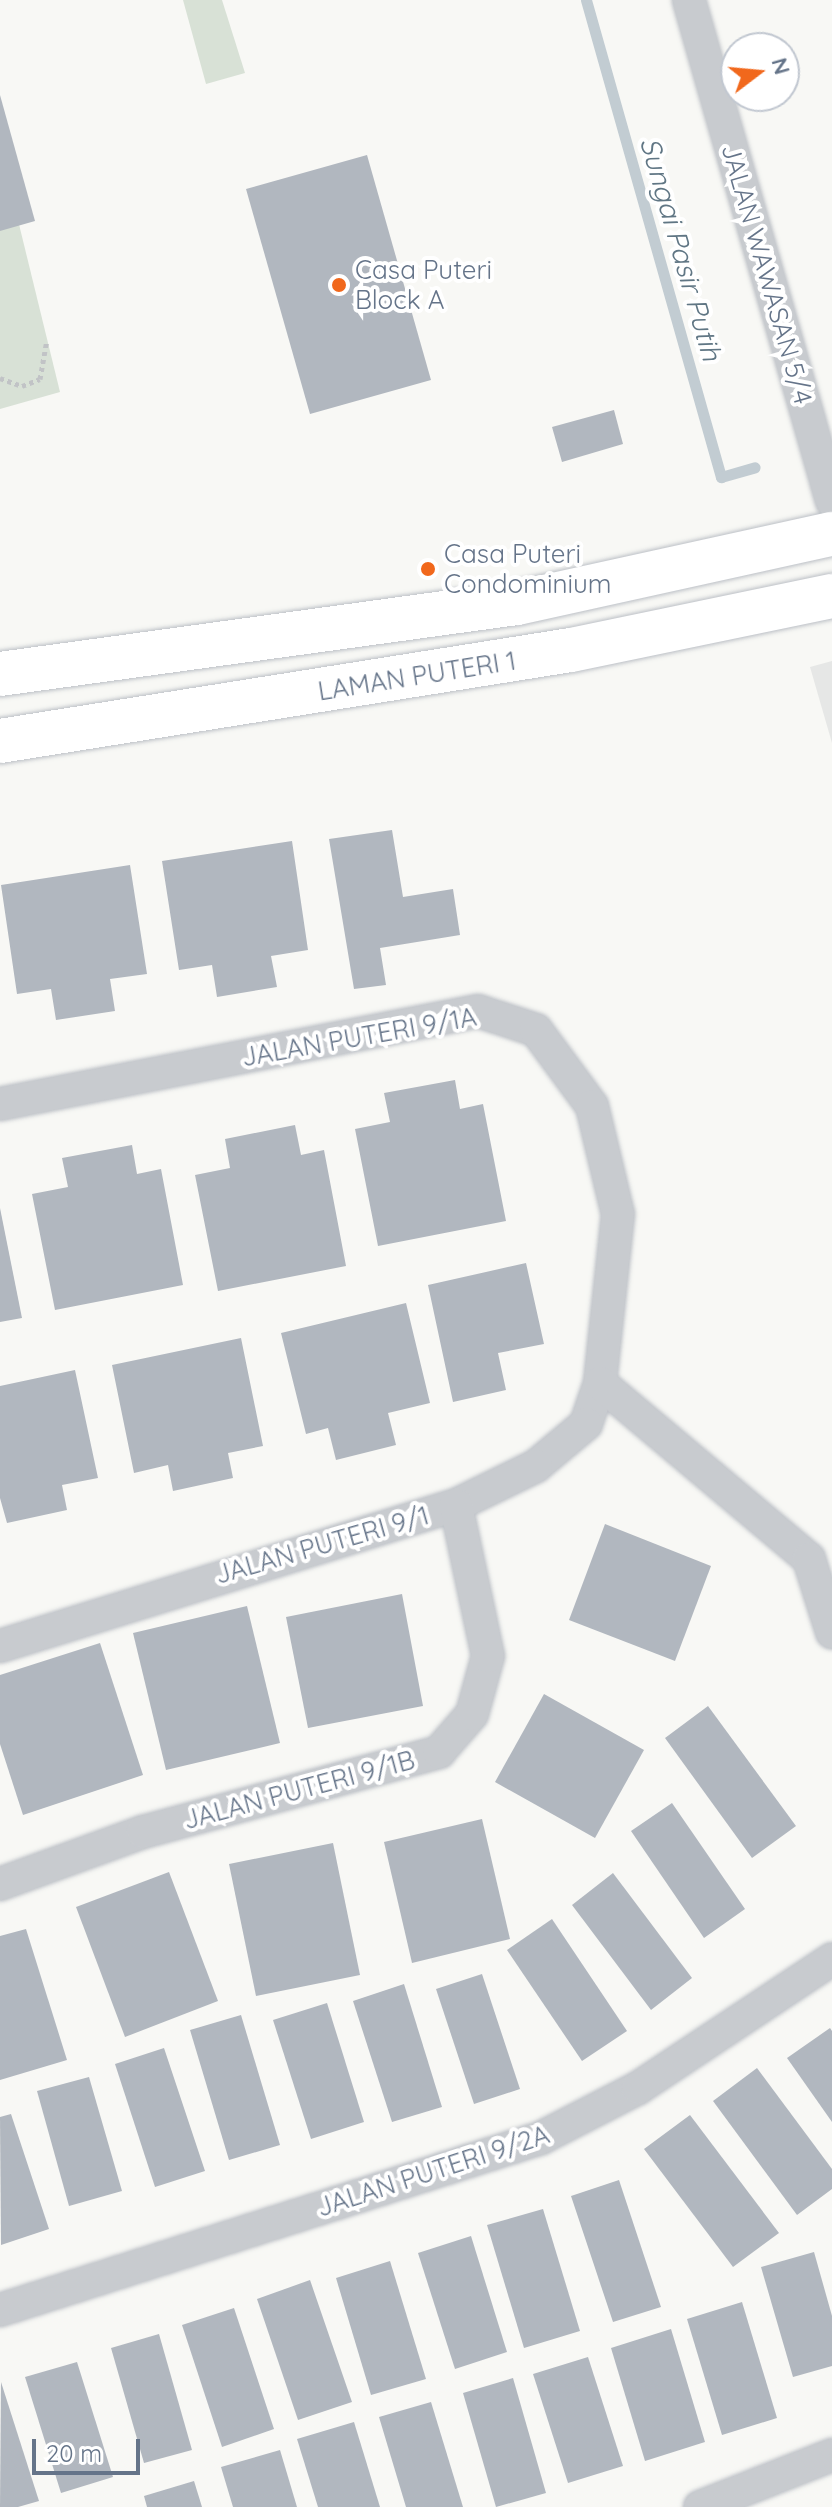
<!DOCTYPE html>
<html>
<head>
<meta charset="utf-8">
<style>
	body { margin:0 }
	#map { position:relative; width:832px; height:2507px; overflow:hidden; background:#f8f8f5; font-family:Quicksand,sans-serif }
	div>[style] { position:absolute }
	.built>* { inset:0; background:#e6e7e6 }
	.green>* { inset:0; background:#d8e1d6 }
	.stream>* { height:11px; margin:-5.5px; padding:0 5.5px; transform-origin:5.5px; border-radius:5.5px; background:#c2ccd2 }
	.building>* { inset:0; background:#b1b7bf }
	.path>* { height:5px; margin-top:-2.5px; transform-origin:0; background:repeating-linear-gradient(90deg,#c1c3c6 0 4px,transparent 0 8px) }
	.roads { filter:drop-shadow(0 0 2px #bcc0c6) drop-shadow(0 0 2px #bcc0c6) }
	.street>* { height:32px; margin:-16px; padding:0 16px; transform-origin:16px; border-radius:16px; background:#c8cbcf }
	.secondary>* { height:44px; margin:-22px; padding:0 22px; transform-origin:22px; border-radius:22px; background:#fff }
	.dots>* { width:22px; height:22px; translate:-50% -50%; box-sizing:border-box; border:4px solid #fff; border-radius:50% }
	span { translate:-50% -50%; white-space:nowrap; text-align:center; line-height:1.15; -webkit-text-stroke:8px #fff; paint-order:stroke }
	.poi-label { font-size:26px; color:#657489 }
	.left { translate:0 -50%; text-align:left }
	.street-label { font-size:26px; color:#657489 }
	.water-label { font-size:28px; color:#607684; font-style:italic }
	.north { position:absolute; left:720px; top:32px; width:80px; height:80px; box-sizing:border-box; background:#fff; border:2px solid #c1c7d0; border-radius:50%; rotate:74deg; font-size:22px; font-weight:700; line-height:32px; text-align:center; color:#657489 }
	.north::after { content:''; display:block; margin:auto; width:28px; height:36px; background:#f1681c; clip-path:polygon(50% 0,100% 100%,50% 72%,0 100%) }
	.scale { position:absolute; left:32px; top:2439px; width:108px; height:36px; box-sizing:border-box; border:4px solid #657489; border-top:0; padding-left:10px; font-size:24px; line-height:28px; white-space:nowrap; color:#657489; -webkit-text-stroke:6px #fff; paint-order:stroke }
</style>
</head>
<body>
<div id="map">
	<div class="built">
		<div style="clip-path:polygon(832px 661px,832px 743px,810px 667px)"></div>
	</div>
	<div class="green">
		<div style="clip-path:polygon(183px 0,222px 0,245px 73px,206px 84px)"></div>
		<div style="clip-path:polygon(16px 212px,60px 392px,0 409px,0 216px)"></div>
	</div>
	<div class="stream">
		<div style="left:586px;top:0;width:496px;rotate:74.2deg"></div>
		<div style="left:721px;top:477px;width:35px;rotate:-16deg"></div>
	</div>
	<div class="building">
		<div style="clip-path:polygon(0 95px,35px 221px,0 231px)"></div>
		<div style="clip-path:polygon(367px 155px,431px 380px,310px 414px,246px 189px)"></div>
		<div style="clip-path:polygon(614px 410px,623px 444px,562px 462px,552px 427px)"></div>
		<div style="clip-path:polygon(392px 830px,403px 897px,453px 889px,460px 935px,380px 948px,386px 985px,354px 989px,329px 839px)"></div>
		<div style="clip-path:polygon(292px 841px,308px 950px,271px 956px,277px 987px,217px 997px,212px 965px,179px 970px,162px 861px)"></div>
		<div style="clip-path:polygon(130px 865px,147px 974px,110px 979px,115px 1011px,56px 1020px,51px 989px,17px 994px,1px 885px)"></div>
		<div style="clip-path:polygon(455px 1080px,460px 1109px,483px 1104px,506px 1221px,378px 1246px,355px 1129px,390px 1122px,384px 1093px)"></div>
		<div style="clip-path:polygon(295px 1125px,301px 1155px,324px 1150px,346px 1266px,218px 1291px,195px 1175px,230px 1168px,225px 1139px)"></div>
		<div style="clip-path:polygon(132px 1145px,137px 1174px,161px 1169px,183px 1285px,55px 1310px,32px 1194px,68px 1187px,62px 1158px)"></div>
		<div style="clip-path:polygon(0 1208px,22px 1318px,0 1322px)"></div>
		<div style="clip-path:polygon(526px 1263px,544px 1344px,498px 1353px,506px 1390px,453px 1402px,428px 1285px)"></div>
		<div style="clip-path:polygon(406px 1303px,430px 1403px,388px 1413px,396px 1445px,336px 1460px,328px 1428px,306px 1434px,281px 1333px)"></div>
		<div style="clip-path:polygon(241px 1338px,263px 1446px,228px 1453px,233px 1478px,173px 1491px,168px 1465px,134px 1473px,112px 1365px)"></div>
		<div style="clip-path:polygon(75px 1370px,98px 1478px,62px 1485px,67px 1510px,7px 1523px,0 1498px,0 1386px)"></div>
		<div style="clip-path:polygon(605px 1524px,711px 1566px,675px 1661px,569px 1620px)"></div>
		<div style="clip-path:polygon(402px 1594px,423px 1706px,308px 1728px,286px 1617px)"></div>
		<div style="clip-path:polygon(247px 1606px,280px 1743px,166px 1770px,133px 1633px)"></div>
		<div style="clip-path:polygon(100px 1643px,143px 1775px,23px 1815px,0 1744px,0 1675px)"></div>
		<div style="clip-path:polygon(544px 1694px,644px 1750px,595px 1838px,495px 1782px)"></div>
		<div style="clip-path:polygon(708px 1706px,796px 1826px,752px 1858px,665px 1738px)"></div>
		<div style="clip-path:polygon(672px 1803px,745px 1909px,704px 1938px,631px 1831px)"></div>
		<div style="clip-path:polygon(482px 1819px,510px 1939px,412px 1963px,384px 1842px)"></div>
		<div style="clip-path:polygon(333px 1843px,360px 1975px,256px 1996px,229px 1864px)"></div>
		<div style="clip-path:polygon(169px 1872px,218px 2001px,125px 2037px,76px 1907px)"></div>
		<div style="clip-path:polygon(613px 1873px,692px 1978px,651px 2010px,572px 1905px)"></div>
		<div style="clip-path:polygon(552px 1919px,627px 2031px,582px 2061px,507px 1950px)"></div>
		<div style="clip-path:polygon(26px 1929px,67px 2060px,0 2080px,0 1936px)"></div>
		<div style="clip-path:polygon(482px 1974px,520px 2089px,474px 2104px,436px 1989px)"></div>
		<div style="clip-path:polygon(404px 1984px,442px 2107px,392px 2122px,353px 2001px)"></div>
		<div style="clip-path:polygon(327px 2003px,364px 2122px,311px 2139px,273px 2020px)"></div>
		<div style="clip-path:polygon(241px 2015px,280px 2145px,229px 2160px,190px 2030px)"></div>
		<div style="clip-path:polygon(830px 2028px,832px 2031px,832px 2122px,787px 2058px)"></div>
		<div style="clip-path:polygon(164px 2048px,205px 2171px,155px 2187px,115px 2064px)"></div>
		<div style="clip-path:polygon(757px 2068px,832px 2169px,832px 2189px,797px 2215px,713px 2101px)"></div>
		<div style="clip-path:polygon(89px 2077px,122px 2191px,69px 2206px,37px 2091px)"></div>
		<div style="clip-path:polygon(11px 2114px,49px 2229px,1px 2245px,0 2117px)"></div>
		<div style="clip-path:polygon(690px 2115px,779px 2233px,733px 2267px,644px 2149px)"></div>
		<div style="clip-path:polygon(619px 2180px,661px 2307px,613px 2322px,571px 2196px)"></div>
		<div style="clip-path:polygon(543px 2209px,580px 2331px,524px 2348px,487px 2225px)"></div>
		<div style="clip-path:polygon(471px 2236px,507px 2352px,455px 2369px,418px 2253px)"></div>
		<div style="clip-path:polygon(814px 2252px,832px 2316px,832px 2366px,793px 2377px,761px 2267px)"></div>
		<div style="clip-path:polygon(390px 2261px,426px 2379px,371px 2395px,336px 2278px)"></div>
		<div style="clip-path:polygon(310px 2280px,352px 2402px,298px 2420px,257px 2299px)"></div>
		<div style="clip-path:polygon(742px 2302px,777px 2418px,722px 2435px,687px 2319px)"></div>
		<div style="clip-path:polygon(234px 2308px,274px 2429px,222px 2447px,182px 2325px)"></div>
		<div style="clip-path:polygon(671px 2329px,705px 2442px,645px 2461px,611px 2348px)"></div>
		<div style="clip-path:polygon(159px 2334px,192px 2450px,144px 2463px,111px 2348px)"></div>
		<div style="clip-path:polygon(588px 2357px,623px 2466px,568px 2483px,533px 2374px)"></div>
		<div style="clip-path:polygon(77px 2362px,113px 2477px,61px 2493px,25px 2377px)"></div>
		<div style="clip-path:polygon(513px 2378px,546px 2493px,496px 2507px,463px 2393px)"></div>
		<div style="clip-path:polygon(1px 2382px,39px 2501px,18px 2507px,0 2507px)"></div>
		<div style="clip-path:polygon(431px 2402px,463px 2507px,406px 2507px,379px 2417px)"></div>
		<div style="clip-path:polygon(354px 2422px,380px 2507px,318px 2507px,297px 2439px)"></div>
		<div style="clip-path:polygon(280px 2450px,297px 2507px,233px 2507px,221px 2467px)"></div>
		<div style="clip-path:polygon(194px 2481px,202px 2507px,147px 2507px,144px 2496px)"></div>
	</div>
	<div class="path">
		<div style="left:0;top:378px;width:23px;rotate:20deg"></div>
		<div style="left:22px;top:386px;width:19px;rotate:-21deg"></div>
		<div style="left:40px;top:379px;width:39px;rotate:-80deg"></div>
	</div>
	<div class="roads">
		<div class="street">
			<div style="left:689px;top:0;width:521px;rotate:74.07deg"></div>
			<div style="left:0;top:1104px;width:487px;rotate:-11deg"></div>
			<div style="left:478px;top:1011px;width:61px;rotate:18.1deg"></div>
			<div style="left:536px;top:1030px;width:94px;rotate:53.6deg"></div>
			<div style="left:592px;top:1106px;width:111px;rotate:76.5deg"></div>
			<div style="left:618px;top:1214px;width:170px;rotate:96.1deg"></div>
			<div style="left:600px;top:1383px;width:43px;rotate:108.9deg"></div>
			<div style="left:586px;top:1424px;width:65px;rotate:140deg"></div>
			<div style="left:536px;top:1466px;width:89px;rotate:154deg"></div>
			<div style="left:456px;top:1505px;width:477px;rotate:162.8deg"></div>
			<div style="left:600px;top:1383px;width:273px;rotate:40.1deg"></div>
			<div style="left:809px;top:1559px;width:77px;rotate:72.5deg"></div>
			<div style="left:0;top:1884px;width:152px;rotate:-20deg"></div>
			<div style="left:143px;top:1832px;width:307px;rotate:-15.1deg"></div>
			<div style="left:439px;top:1752px;width:50px;rotate:-49deg"></div>
			<div style="left:472px;top:1714px;width:60px;rotate:-74.6deg"></div>
			<div style="left:488px;top:1656px;width:154px;rotate:-102deg"></div>
			<div style="left:0;top:2310px;width:568px;rotate:-17.64deg"></div>
			<div style="left:541px;top:2138px;width:109px;rotate:-27.3deg"></div>
			<div style="left:638px;top:2088px;width:233px;rotate:-33.6deg"></div>
			<div style="left:700px;top:2507px;width:142px;rotate:-21.5deg"></div>
		</div>
		<div class="secondary">
			<div style="left:0;top:674px;width:522px;rotate:-7.82deg"></div>
			<div style="left:517px;top:603px;width:322px;rotate:-12.4deg"></div>
			<div style="left:0;top:741px;width:578px;rotate:-9.06deg"></div>
			<div style="left:571px;top:650px;width:267px;rotate:-11.7deg"></div>
		</div>
	</div>
	<div class="dots">
		<div style="left:339px;top:285px;background:#f1681c"></div>
		<div style="left:428px;top:569px;background:#f1681c"></div>
	</div>
	<div class="poi-label">
		<span class="left" style="left:355px;top:285px">Casa Puteri<br>Block A</span>
		<span class="left" style="left:444px;top:569px">Casa Puteri<br>Condominium</span>
	</div>
	<div class="street-label">
		<span style="left:767px;top:274px;rotate:74deg">JALAN WAWASAN 5/4</span>
		<span style="left:417px;top:676px;rotate:-9deg">LAMAN PUTERI 1</span>
		<span style="left:359px;top:1037px;rotate:-10deg">JALAN PUTERI 9/1A</span>
		<span style="left:322px;top:1545px;rotate:-16deg">JALAN PUTERI 9/1</span>
		<span style="left:299px;top:1790px;rotate:-15deg">JALAN PUTERI 9/1B</span>
		<span style="left:433px;top:2171px;rotate:-18deg">JALAN PUTERI 9/2A</span>
	</div>
	<div class="water-label">
		<span style="left:681px;top:249px;rotate:74deg">Sungai Pasir Putih</span>
	</div>
	<div class="north">N</div>
	<div class="scale">20 m</div>
</div>
</body>
</html>
